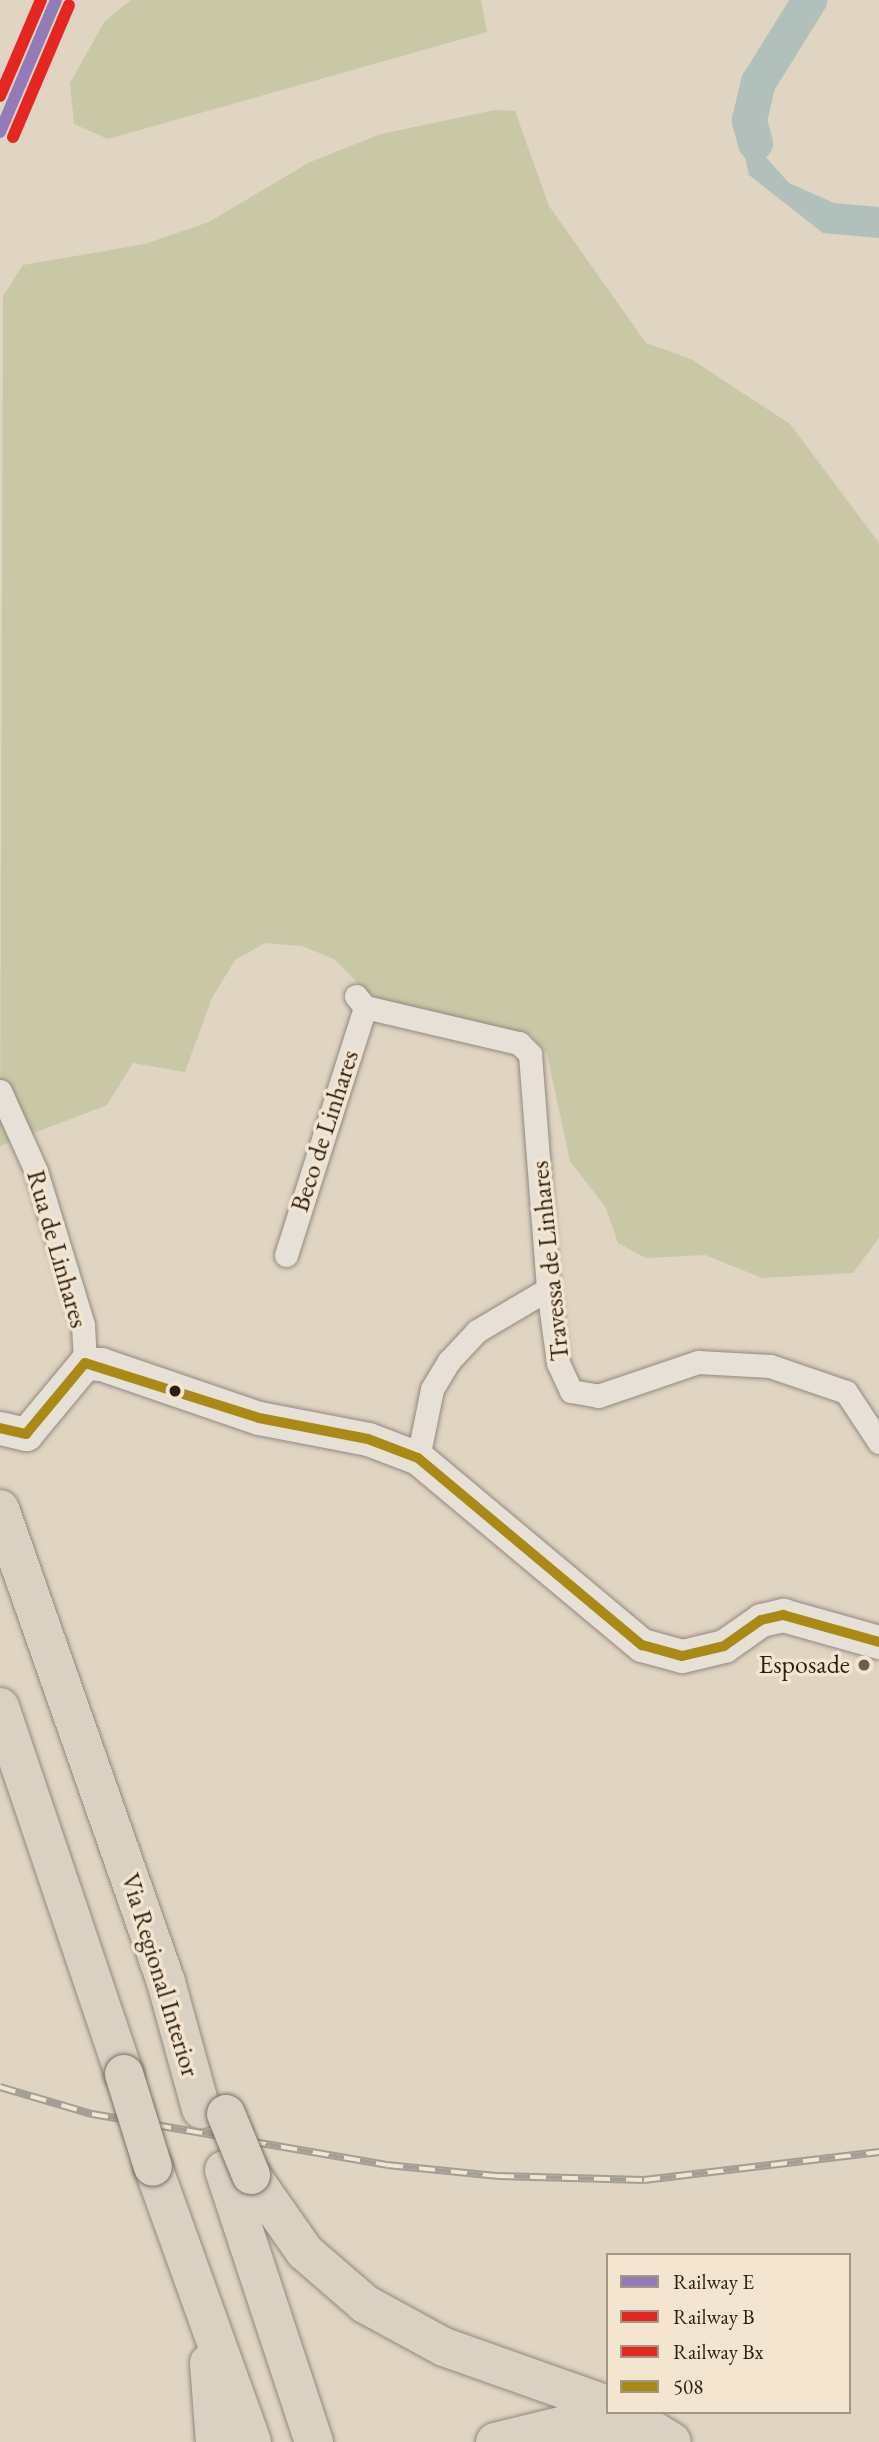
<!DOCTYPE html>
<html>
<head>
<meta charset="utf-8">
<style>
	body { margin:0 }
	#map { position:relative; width:879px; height:2442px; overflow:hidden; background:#e0d4c2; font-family:"EB Garamond",serif }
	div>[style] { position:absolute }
	.green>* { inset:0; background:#c8c8a7 }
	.water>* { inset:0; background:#b2c0bc }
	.river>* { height:35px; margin:-17.5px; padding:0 17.5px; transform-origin:17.5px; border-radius:17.5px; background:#b2c0bc }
	.roads { filter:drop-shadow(0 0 2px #91897e) drop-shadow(0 0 2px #91897e) }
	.street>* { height:23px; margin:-11.5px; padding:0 11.5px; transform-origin:11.5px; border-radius:11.5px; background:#e6e0d7 }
	.secondary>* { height:33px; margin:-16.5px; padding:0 16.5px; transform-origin:16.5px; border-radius:16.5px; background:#e6e0d7 }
	.highway>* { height:38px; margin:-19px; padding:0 19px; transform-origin:19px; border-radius:19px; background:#dad1c2 }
	.rail>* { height:8px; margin-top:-4px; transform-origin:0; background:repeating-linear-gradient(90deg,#f3e5cf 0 16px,#a49e95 0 32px); box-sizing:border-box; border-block:2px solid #a49e95 }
	.bridges { filter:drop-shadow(0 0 2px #797066) drop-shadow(0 0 2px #797066) }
	.highway-bridge>* { height:38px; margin:-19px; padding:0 19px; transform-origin:19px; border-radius:19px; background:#dad1c2 }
	.bus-1>* { height:10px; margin:-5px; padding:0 5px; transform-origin:5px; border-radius:5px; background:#a98a14 }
	.rail-1>* { height:12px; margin:-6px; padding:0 6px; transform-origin:6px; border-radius:6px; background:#937bb8 }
	.rail-2>* { height:12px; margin:-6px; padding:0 6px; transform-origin:6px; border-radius:6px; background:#e62621 }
	.rail-3>* { height:12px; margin:-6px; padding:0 6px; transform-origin:6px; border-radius:6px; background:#e62621 }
	.dots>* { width:19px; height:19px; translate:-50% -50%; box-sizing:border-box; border:4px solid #f3e5cf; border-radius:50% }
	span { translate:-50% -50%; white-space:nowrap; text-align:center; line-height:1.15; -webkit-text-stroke:7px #f3e5cf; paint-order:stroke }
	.street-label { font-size:26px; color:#2c1f12 }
	.poi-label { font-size:26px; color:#2c1f12 }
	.right { translate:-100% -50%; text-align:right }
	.legend { position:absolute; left:606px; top:2253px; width:245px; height:161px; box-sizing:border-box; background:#f3e5cf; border:2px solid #a39683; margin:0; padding:9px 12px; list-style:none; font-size:21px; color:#2c1f12 }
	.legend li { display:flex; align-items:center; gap:14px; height:35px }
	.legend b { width:35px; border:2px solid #a39683 }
</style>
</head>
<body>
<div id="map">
	<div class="green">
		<div style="clip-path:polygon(131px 0,481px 0,487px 32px,108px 139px,74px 124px,70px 83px,104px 22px)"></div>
		<div style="clip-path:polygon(495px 110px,515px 111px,549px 206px,646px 343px,691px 359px,790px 424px,879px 543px,879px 1238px,853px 1273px,762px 1278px,705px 1255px,646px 1258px,618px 1243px,606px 1208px,570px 1161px,547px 1054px,531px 1035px,416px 1012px,369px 994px,334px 959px,302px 946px,265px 943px,235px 960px,212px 998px,185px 1072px,133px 1063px,107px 1105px,0 1146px,3px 296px,23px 265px,145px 244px,209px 222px,310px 162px,381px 134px)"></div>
	</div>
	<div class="water">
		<div style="clip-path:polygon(749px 94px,758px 98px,763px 154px,789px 183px,834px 203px,879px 207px,879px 238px,823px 233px,749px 175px,740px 136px)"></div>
	</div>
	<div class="river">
		<div style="left:755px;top:143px;width:24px;rotate:-105deg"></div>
		<div style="left:749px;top:120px;width:39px;rotate:-77deg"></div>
		<div style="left:758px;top:82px;width:97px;rotate:-58.1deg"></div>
	</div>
	<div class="roads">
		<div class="street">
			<div style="left:356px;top:996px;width:14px;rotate:51deg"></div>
			<div style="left:365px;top:1007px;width:158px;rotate:13.2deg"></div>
			<div style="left:519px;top:1043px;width:16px;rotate:45deg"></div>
			<div style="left:530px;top:1054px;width:236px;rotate:85.6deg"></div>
			<div style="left:548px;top:1289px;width:75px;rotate:82.3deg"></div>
			<div style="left:558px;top:1363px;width:31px;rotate:65deg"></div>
			<div style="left:571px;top:1391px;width:27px;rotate:10deg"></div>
			<div style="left:598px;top:1396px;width:106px;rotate:-18.8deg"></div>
			<div style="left:698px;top:1362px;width:72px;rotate:3.2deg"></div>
			<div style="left:770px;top:1366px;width:80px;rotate:18.9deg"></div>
			<div style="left:846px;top:1392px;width:60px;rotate:56.6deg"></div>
			<div style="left:0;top:1091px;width:88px;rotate:65.8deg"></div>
			<div style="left:36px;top:1171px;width:161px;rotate:73deg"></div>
			<div style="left:83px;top:1325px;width:38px;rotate:87deg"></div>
			<div style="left:286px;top:1255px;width:260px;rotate:-72.3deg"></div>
			<div style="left:418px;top:1458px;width:70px;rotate:-78.5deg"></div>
			<div style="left:432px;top:1389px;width:33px;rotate:-59deg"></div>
			<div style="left:449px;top:1361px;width:41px;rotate:-47deg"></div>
			<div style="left:477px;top:1331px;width:82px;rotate:-30.6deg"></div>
		</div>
		<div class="secondary">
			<div style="left:0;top:1428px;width:27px;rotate:13deg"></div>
			<div style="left:26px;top:1434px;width:92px;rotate:-50.3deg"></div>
			<div style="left:85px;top:1363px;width:16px;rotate:4deg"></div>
			<div style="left:101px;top:1364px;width:167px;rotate:18.9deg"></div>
			<div style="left:259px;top:1418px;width:111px;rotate:10.9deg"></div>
			<div style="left:368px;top:1439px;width:53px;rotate:20.8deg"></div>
			<div style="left:418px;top:1458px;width:292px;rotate:39.9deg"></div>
			<div style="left:642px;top:1645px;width:41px;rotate:15.4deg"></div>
			<div style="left:682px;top:1656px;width:43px;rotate:-13.4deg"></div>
			<div style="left:724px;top:1646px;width:45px;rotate:-35.1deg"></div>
			<div style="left:761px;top:1620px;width:23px;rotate:-13deg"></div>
			<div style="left:783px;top:1615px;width:100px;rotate:15.7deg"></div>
		</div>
		<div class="highway">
			<div style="left:0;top:1509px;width:501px;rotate:70.66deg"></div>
			<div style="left:166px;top:1982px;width:132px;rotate:74.6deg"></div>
			<div style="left:0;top:1707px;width:387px;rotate:71.3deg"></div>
			<div style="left:153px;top:2167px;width:292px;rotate:70.2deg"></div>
			<div style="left:224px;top:2170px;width:287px;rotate:71.7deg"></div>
			<div style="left:251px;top:2175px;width:94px;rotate:55deg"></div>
			<div style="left:305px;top:2252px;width:79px;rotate:40.9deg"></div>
			<div style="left:365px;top:2304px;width:90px;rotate:28.6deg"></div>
			<div style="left:444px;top:2347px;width:174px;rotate:19.5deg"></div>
			<div style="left:209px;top:2363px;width:79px;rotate:85.7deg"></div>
			<div style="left:623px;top:2412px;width:57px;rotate:31.5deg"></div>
			<div style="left:495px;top:2442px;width:76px;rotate:-13.7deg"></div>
			<div style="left:569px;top:2424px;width:64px;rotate:16.4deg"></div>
		</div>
	</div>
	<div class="rail">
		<div style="left:0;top:2087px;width:96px;rotate:16.4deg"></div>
		<div style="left:92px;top:2114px;width:299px;rotate:9.8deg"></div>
		<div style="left:387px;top:2165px;width:112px;rotate:5.7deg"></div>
		<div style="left:498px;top:2176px;width:146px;rotate:1.6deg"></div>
		<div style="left:644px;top:2180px;width:237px;rotate:-6.8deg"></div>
	</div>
	<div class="bridges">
		<div class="highway-bridge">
			<div style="left:124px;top:2074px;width:97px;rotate:72.7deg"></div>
			<div style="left:226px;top:2114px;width:66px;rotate:67.7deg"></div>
		</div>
	</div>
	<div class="bus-1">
		<div style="left:85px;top:1363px;width:182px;rotate:17.5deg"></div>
		<div style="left:259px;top:1418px;width:111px;rotate:10.9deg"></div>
		<div style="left:368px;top:1439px;width:53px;rotate:20.8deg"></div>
		<div style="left:418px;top:1458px;width:292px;rotate:39.9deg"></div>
		<div style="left:642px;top:1645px;width:41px;rotate:15.4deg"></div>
		<div style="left:682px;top:1656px;width:43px;rotate:-13.4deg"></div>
		<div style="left:724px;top:1646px;width:45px;rotate:-35.1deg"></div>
		<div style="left:761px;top:1620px;width:23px;rotate:-13deg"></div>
		<div style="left:783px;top:1615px;width:100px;rotate:15.7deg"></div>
		<div style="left:0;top:1428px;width:27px;rotate:13deg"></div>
		<div style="left:26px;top:1434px;width:92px;rotate:-50.3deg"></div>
	</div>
	<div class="rail-1">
		<div style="left:0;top:132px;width:143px;rotate:-67deg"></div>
	</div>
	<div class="rail-2">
		<div style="left:13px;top:137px;width:143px;rotate:-67deg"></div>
	</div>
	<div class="rail-3">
		<div style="left:0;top:96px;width:104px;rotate:-66.9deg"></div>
	</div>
	<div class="dots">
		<div style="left:175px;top:1391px;background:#2c1f12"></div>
		<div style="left:864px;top:1665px;background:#6b5e50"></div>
	</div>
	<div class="street-label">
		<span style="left:325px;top:1131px;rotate:-72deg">Beco de Linhares</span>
		<span style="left:57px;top:1249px;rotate:74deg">Rua de Linhares</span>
		<span style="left:550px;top:1261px;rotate:-96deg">Travessa de Linhares</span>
		<span style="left:160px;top:1975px;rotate:73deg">Via Regional Interior</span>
	</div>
	<div class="poi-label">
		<span class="right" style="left:850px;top:1665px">Esposade</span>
	</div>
	<ul class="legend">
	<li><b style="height:9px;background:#937bb8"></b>Railway E</li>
	<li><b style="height:9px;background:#e62621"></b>Railway B</li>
	<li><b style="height:9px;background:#e62621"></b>Railway Bx</li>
	<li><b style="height:9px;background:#a98a14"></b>508</li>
	</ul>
</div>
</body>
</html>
